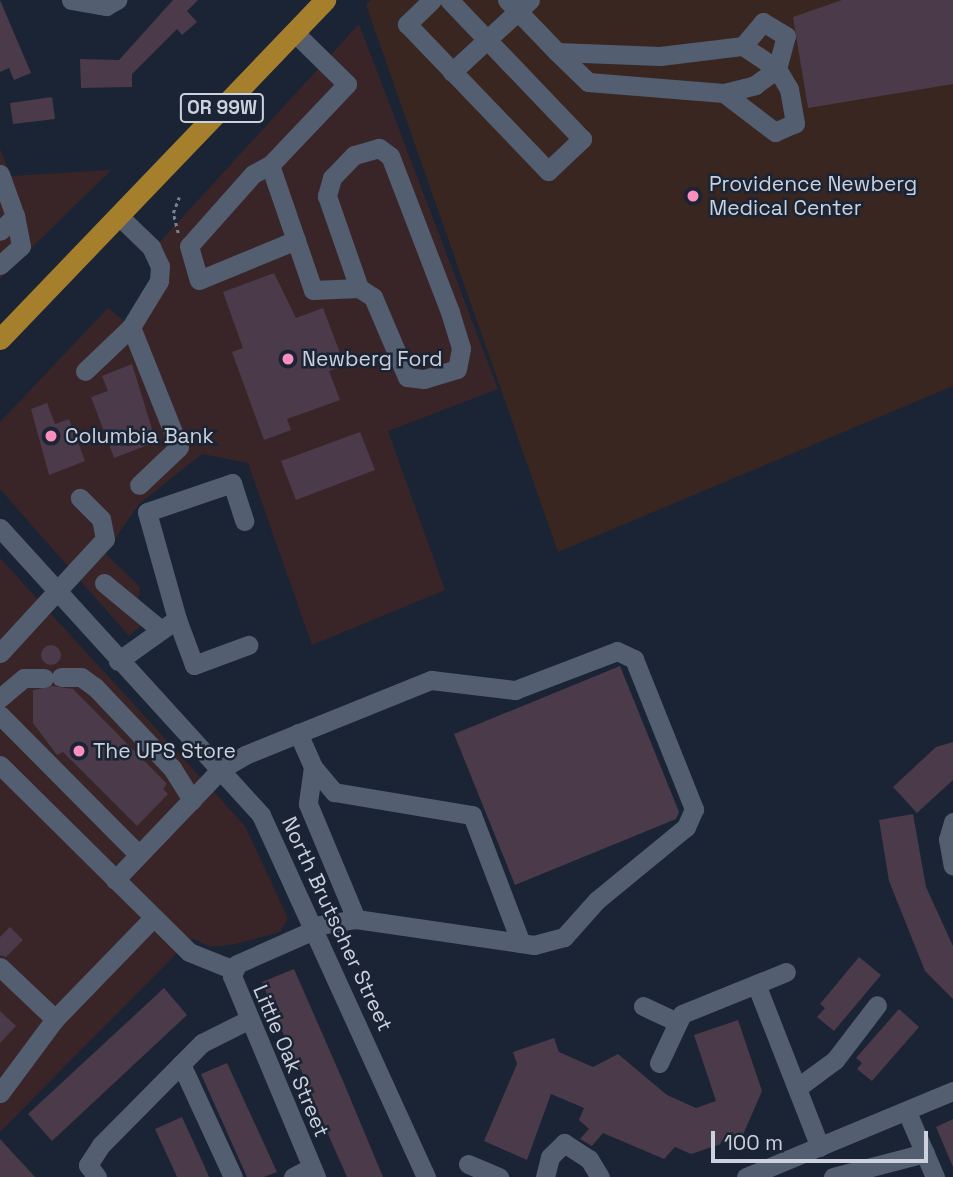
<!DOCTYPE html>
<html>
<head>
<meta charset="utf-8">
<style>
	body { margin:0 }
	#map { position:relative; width:953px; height:1177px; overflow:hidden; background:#1a2434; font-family:"Space Grotesk",sans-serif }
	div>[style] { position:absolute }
	.commercial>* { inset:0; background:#392527 }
	.medical>* { inset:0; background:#392621 }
	.building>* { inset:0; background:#4b3a49 }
	.round { border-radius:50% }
	.path>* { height:2.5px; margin-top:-1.25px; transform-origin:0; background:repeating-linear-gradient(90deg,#79818e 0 3.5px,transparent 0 7px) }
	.minor>* { height:19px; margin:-9.5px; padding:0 9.5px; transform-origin:9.5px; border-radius:9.5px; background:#535e71 }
	.highway>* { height:21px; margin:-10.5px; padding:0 10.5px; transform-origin:10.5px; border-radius:10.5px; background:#a67f2d }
	.dots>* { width:19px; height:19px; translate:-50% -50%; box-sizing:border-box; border:4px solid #1a2434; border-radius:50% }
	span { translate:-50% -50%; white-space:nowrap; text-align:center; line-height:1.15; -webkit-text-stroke:5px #1a2434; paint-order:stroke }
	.shield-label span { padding:2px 5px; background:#1a2434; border:2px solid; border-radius:5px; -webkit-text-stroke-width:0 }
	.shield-label { font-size:19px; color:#ccd2dd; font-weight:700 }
	.poi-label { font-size:21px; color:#ccd2dd }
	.left { translate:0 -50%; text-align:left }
	.street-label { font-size:21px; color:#ccd2dd }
	.scale { position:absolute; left:711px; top:1131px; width:217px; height:32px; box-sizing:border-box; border:4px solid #ccd2dd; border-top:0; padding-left:9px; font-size:21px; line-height:24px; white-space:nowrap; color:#ccd2dd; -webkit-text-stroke:5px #1a2434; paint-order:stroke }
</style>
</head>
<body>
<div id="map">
	<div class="commercial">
		<div style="clip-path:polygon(359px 24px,498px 389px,388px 431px,445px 590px,312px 645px,248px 463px,202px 454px,139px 504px,105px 553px,140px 587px,138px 602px,152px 616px,129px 636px,0 489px,0 422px,108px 308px,140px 334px,158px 244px)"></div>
		<div style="clip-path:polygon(0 149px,11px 176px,111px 170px,0 279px)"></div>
		<div style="clip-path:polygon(0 558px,245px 826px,288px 918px,280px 932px,236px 944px,210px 947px,192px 938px,0 1132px)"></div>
	</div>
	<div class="medical">
		<div style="clip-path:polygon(371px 0,953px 0,953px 386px,558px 552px,366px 5px)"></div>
	</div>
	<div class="building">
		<div style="clip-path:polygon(0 0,31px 73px,14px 80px,9px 68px,0 72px)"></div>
		<div style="clip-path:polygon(173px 0,198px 0,187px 11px,197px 22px,182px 35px,177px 29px,132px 74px,132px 87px,81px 88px,80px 59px,119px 60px)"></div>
		<div style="clip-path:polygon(842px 0,953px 0,953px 84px,808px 108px,793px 17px)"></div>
		<div style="clip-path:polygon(52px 97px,55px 119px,13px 124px,10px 103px)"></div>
		<div style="clip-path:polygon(274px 273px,296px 318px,323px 308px,345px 366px,329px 371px,340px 400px,287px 419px,291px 430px,264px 440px,232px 352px,243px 348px,223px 292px)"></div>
		<div style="clip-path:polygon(132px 364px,156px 442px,114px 458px,91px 397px,108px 391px,102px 376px)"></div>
		<div style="clip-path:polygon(47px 403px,55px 424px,69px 419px,85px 461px,49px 475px,31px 409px)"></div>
		<div style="clip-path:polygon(360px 432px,375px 470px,296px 500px,281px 461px)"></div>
		<div class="round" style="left:41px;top:645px;width:20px;height:20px"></div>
		<div style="clip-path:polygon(620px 666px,679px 812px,676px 819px,515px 885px,454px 734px)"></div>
		<div style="clip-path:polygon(53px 686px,73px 689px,167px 784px,163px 789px,168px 794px,137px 826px,63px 752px,57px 755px,33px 723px,33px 690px)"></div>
		<div style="clip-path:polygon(953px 742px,953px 780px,917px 813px,893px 787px,936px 747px)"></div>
		<div style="clip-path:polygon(913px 814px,926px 887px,953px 946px,953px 999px,925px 971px,889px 881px,879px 820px)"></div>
		<div style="clip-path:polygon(10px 927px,23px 940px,6px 957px,0 955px,0 937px)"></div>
		<div style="clip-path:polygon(859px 957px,881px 975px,834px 1031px,817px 1017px,825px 1008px,820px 1004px)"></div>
		<div style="clip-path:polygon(294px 969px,343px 1081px,383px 1177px,347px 1177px,283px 1033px,262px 982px)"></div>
		<div style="clip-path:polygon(164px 988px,187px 1015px,52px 1141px,28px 1114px)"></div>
		<div style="clip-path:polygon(899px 1009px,919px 1027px,872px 1081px,857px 1069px,862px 1063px,856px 1058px)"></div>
		<div style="clip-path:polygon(0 1011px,16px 1026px,0 1043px)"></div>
		<div style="clip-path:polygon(738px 1020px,762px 1091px,742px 1137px,691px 1154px,675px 1147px,664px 1159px,603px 1133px,592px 1146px,580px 1139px,589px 1129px,579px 1120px,584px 1108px,551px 1094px,527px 1160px,484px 1141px,517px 1064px,513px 1052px,554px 1038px,559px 1052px,593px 1067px,618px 1054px,667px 1095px,696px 1108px,716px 1101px,694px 1035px)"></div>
		<div style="clip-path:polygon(227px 1063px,277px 1172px,264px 1177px,247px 1177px,201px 1074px)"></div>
		<div style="clip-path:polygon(182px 1117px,203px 1163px,209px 1177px,177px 1177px,173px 1168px,155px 1129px)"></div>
		<div style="clip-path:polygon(953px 1119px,953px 1167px,936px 1127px)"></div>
		<div style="clip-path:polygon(0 1139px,35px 1177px,0 1177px)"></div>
	</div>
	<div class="path">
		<div style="left:178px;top:233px;width:21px;rotate:-104deg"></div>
		<div style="left:173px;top:213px;width:17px;rotate:-69deg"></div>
	</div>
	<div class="minor">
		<div style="left:71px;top:0;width:36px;rotate:10deg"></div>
		<div style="left:106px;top:6px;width:13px;rotate:-29deg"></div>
		<div style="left:432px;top:0;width:35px;rotate:136deg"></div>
		<div style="left:407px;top:24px;width:204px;rotate:46.2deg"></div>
		<div style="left:548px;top:171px;width:47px;rotate:-43.3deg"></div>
		<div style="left:582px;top:139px;width:192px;rotate:-133.7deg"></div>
		<div style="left:507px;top:0;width:72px;rotate:46.1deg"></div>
		<div style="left:557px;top:52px;width:103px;rotate:2.2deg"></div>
		<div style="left:660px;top:56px;width:84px;rotate:-6.9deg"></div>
		<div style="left:743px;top:46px;width:41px;rotate:34.1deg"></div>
		<div style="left:777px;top:69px;width:23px;rotate:59deg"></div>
		<div style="left:789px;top:89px;width:35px;rotate:80deg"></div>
		<div style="left:795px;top:123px;width:22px;rotate:156deg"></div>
		<div style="left:775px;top:132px;width:64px;rotate:-142.6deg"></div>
		<div style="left:294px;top:32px;width:74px;rotate:44.5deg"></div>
		<div style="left:347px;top:84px;width:112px;rotate:133.5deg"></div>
		<div style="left:270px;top:165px;width:132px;rotate:71deg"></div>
		<div style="left:313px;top:290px;width:46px;rotate:-2.5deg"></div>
		<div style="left:359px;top:288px;width:17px;rotate:33deg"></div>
		<div style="left:373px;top:297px;width:87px;rotate:67deg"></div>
		<div style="left:407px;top:377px;width:17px;rotate:7deg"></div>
		<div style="left:424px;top:379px;width:34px;rotate:-17deg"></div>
		<div style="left:457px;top:369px;width:21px;rotate:-79deg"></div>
		<div style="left:461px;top:348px;width:38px;rotate:-107deg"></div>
		<div style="left:450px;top:312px;width:167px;rotate:-111deg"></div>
		<div style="left:390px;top:156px;width:14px;rotate:-144deg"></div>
		<div style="left:379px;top:148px;width:26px;rotate:164deg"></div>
		<div style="left:354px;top:155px;width:32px;rotate:134deg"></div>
		<div style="left:332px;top:178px;width:19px;rotate:106deg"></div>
		<div style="left:327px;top:196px;width:97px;rotate:70.8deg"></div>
		<div style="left:557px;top:52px;width:43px;rotate:44.1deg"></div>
		<div style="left:588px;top:82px;width:136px;rotate:4.6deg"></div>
		<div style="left:724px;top:93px;width:32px;rotate:-14deg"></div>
		<div style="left:755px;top:85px;width:27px;rotate:-36deg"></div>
		<div style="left:777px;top:69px;width:34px;rotate:-75deg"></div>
		<div style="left:786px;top:36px;width:27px;rotate:-149deg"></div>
		<div style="left:763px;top:22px;width:31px;rotate:130deg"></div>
		<div style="left:452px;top:72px;width:106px;rotate:-42.7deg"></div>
		<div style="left:270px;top:165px;width:19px;rotate:152deg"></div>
		<div style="left:253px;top:174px;width:96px;rotate:131.6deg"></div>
		<div style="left:189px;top:246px;width:35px;rotate:74deg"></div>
		<div style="left:199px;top:280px;width:105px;rotate:-22.4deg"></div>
		<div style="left:0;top:174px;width:45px;rotate:70.3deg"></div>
		<div style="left:15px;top:216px;width:21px;rotate:135deg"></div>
		<div style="left:119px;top:216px;width:45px;rotate:44.1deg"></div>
		<div style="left:151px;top:247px;width:21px;rotate:65deg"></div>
		<div style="left:160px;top:266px;width:15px;rotate:94deg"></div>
		<div style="left:159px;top:281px;width:54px;rotate:121.3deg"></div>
		<div style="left:131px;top:327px;width:129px;rotate:68.2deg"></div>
		<div style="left:179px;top:447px;width:55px;rotate:136.5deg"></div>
		<div style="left:0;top:265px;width:28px;rotate:-42deg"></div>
		<div style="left:21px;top:246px;width:31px;rotate:-101deg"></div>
		<div style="left:85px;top:371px;width:64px;rotate:-43.7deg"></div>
		<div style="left:0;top:528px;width:388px;rotate:47.7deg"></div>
		<div style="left:261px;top:815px;width:398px;rotate:65.5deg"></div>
		<div style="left:104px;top:583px;width:74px;rotate:39.5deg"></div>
		<div style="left:177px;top:619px;width:49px;rotate:69.7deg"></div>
		<div style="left:194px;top:665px;width:58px;rotate:-20.3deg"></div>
		<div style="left:0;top:653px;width:155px;rotate:-47.4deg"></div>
		<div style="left:105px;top:539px;width:20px;rotate:-101deg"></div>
		<div style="left:101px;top:519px;width:30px;rotate:-135deg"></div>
		<div style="left:118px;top:661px;width:72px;rotate:-35.4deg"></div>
		<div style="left:177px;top:619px;width:111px;rotate:-105.7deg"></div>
		<div style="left:147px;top:512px;width:90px;rotate:-18.8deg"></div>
		<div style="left:232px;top:483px;width:40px;rotate:72deg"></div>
		<div style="left:61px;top:677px;width:20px"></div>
		<div style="left:81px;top:677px;width:17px;rotate:36deg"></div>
		<div style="left:95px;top:687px;width:112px;rotate:46.5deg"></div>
		<div style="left:172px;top:768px;width:38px;rotate:58deg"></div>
		<div style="left:0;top:698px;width:31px;rotate:-40deg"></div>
		<div style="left:24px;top:678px;width:20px"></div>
		<div style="left:0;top:715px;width:197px;rotate:45.2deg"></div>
		<div style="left:298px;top:733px;width:37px;rotate:66deg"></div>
		<div style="left:313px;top:767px;width:37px;rotate:98deg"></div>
		<div style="left:308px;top:804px;width:125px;rotate:67.3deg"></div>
		<div style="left:0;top:765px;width:266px;rotate:44.7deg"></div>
		<div style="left:189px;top:952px;width:48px;rotate:21.8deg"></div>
		<div style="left:313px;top:767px;width:33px;rotate:50deg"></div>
		<div style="left:334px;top:792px;width:140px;rotate:9.5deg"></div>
		<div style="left:472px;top:815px;width:137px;rotate:69.1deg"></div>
		<div style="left:953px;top:822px;width:18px;rotate:106deg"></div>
		<div style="left:948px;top:839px;width:27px;rotate:80deg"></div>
		<div style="left:115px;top:880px;width:153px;rotate:-46.3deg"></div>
		<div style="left:221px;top:769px;width:28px;rotate:-30deg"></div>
		<div style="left:245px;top:755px;width:201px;rotate:-22deg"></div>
		<div style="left:431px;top:680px;width:85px;rotate:6.8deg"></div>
		<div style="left:515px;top:690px;width:109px;rotate:-20.9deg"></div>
		<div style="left:617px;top:651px;width:19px;rotate:25deg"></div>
		<div style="left:634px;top:659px;width:162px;rotate:68.2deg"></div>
		<div style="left:694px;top:809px;width:20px;rotate:114deg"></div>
		<div style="left:686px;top:827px;width:115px;rotate:140.6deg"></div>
		<div style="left:597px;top:900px;width:50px;rotate:131.7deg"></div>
		<div style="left:564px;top:937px;width:31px;rotate:165deg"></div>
		<div style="left:534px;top:945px;width:180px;rotate:-171.7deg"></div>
		<div style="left:356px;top:919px;width:43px;rotate:170.5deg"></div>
		<div style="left:316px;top:929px;width:86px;rotate:156.1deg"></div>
		<div style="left:237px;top:964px;width:13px;rotate:113deg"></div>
		<div style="left:232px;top:976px;width:218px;rotate:67.3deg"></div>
		<div style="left:0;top:967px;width:76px;rotate:43.4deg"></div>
		<div style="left:55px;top:1019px;width:141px;rotate:-45.9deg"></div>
		<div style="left:756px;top:984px;width:175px;rotate:68.6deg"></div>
		<div style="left:643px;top:1006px;width:35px;rotate:25deg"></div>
		<div style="left:659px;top:1063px;width:54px;rotate:-64.9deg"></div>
		<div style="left:682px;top:1014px;width:112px;rotate:-22deg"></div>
		<div style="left:181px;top:1064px;width:124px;rotate:65.3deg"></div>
		<div style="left:797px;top:1088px;width:47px;rotate:-36.4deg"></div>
		<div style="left:835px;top:1060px;width:69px;rotate:-52.6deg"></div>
		<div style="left:0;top:1093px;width:92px;rotate:-53.4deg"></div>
		<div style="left:907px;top:1112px;width:71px;rotate:66.7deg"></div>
		<div style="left:468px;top:1164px;width:34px;rotate:23deg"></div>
		<div style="left:97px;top:1177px;width:15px;rotate:-127deg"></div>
		<div style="left:88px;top:1165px;width:24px;rotate:-57deg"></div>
		<div style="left:101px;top:1145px;width:144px;rotate:-45.3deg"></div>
		<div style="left:202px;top:1043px;width:49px;rotate:-26.6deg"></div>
		<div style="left:293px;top:1177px;width:21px;rotate:-28deg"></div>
		<div style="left:545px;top:1177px;width:21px;rotate:-76deg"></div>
		<div style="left:550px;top:1157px;width:20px;rotate:-45deg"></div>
		<div style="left:564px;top:1143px;width:30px;rotate:33deg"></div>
		<div style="left:589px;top:1159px;width:21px;rotate:59deg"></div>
		<div style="left:746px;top:1177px;width:224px;rotate:-22.6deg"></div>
		<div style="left:833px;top:1177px;width:95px;rotate:-14.6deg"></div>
	</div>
	<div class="highway">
		<div style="left:0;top:339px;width:470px;rotate:-46.2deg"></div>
	</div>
	<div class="dots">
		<div style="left:693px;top:196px;background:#fd8ebe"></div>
		<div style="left:288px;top:359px;background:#fd8ebe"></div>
		<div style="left:51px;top:436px;background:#fd8ebe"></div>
		<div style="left:79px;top:751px;background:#fd8ebe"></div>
	</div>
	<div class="shield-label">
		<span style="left:222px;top:108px">OR 99W</span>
	</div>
	<div class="poi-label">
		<span class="left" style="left:709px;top:196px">Providence Newberg<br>Medical Center</span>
		<span class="left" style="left:302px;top:359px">Newberg Ford</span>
		<span class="left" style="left:65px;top:436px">Columbia Bank</span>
		<span class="left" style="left:93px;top:751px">The UPS Store</span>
	</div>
	<div class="street-label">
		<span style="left:337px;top:924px;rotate:65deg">North Brutscher Street</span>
		<span style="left:291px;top:1061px;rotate:67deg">Little Oak Street</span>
	</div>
	<div class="scale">100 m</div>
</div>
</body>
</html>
